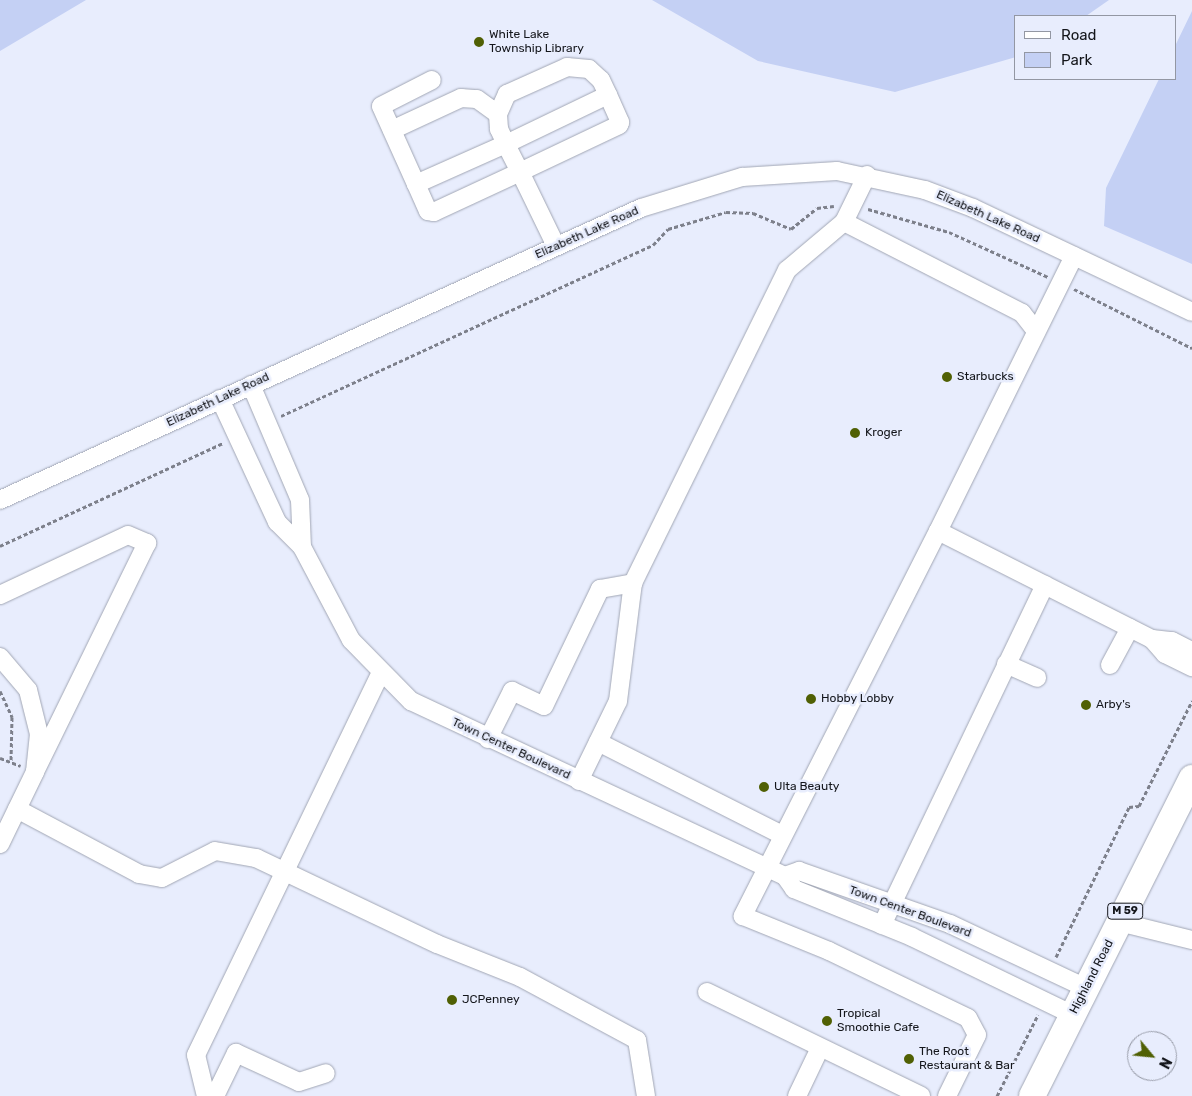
<!DOCTYPE html>
<html>
<head>
<meta charset="utf-8">
<style>
	body { margin:0 }
	#map { position:relative; width:1192px; height:1096px; overflow:hidden; background:#e8edfd; font-family:Rubik,sans-serif }
	div>[style] { position:absolute }
	.green>* { inset:0; background:#c4d0f4 }
	.path>* { height:3px; margin-top:-1.5px; transform-origin:0; background:repeating-linear-gradient(90deg,#7d808b 0 4px,transparent 0 6.5px) }
	.roads { filter:drop-shadow(0 0 1px #a1a6b4) drop-shadow(0 0 1px #a1a6b4) }
	.minor>* { height:18px; margin:-9px; padding:0 9px; transform-origin:9px; border-radius:9px; background:#fff }
	.highway>* { height:26px; margin:-13px; padding:0 13px; transform-origin:13px; border-radius:13px; background:#fff }
	.dots>* { width:14px; height:14px; translate:-50% -50%; box-sizing:border-box; border:2px solid #e8edfd; border-radius:50% }
	span { translate:-50% -50%; white-space:nowrap; text-align:center; line-height:1.15; -webkit-text-stroke:5px #e8edfd; paint-order:stroke }
	.shield-label span { padding:1px 4px; background:#e8edfd; border:1px solid; border-radius:4px; -webkit-text-stroke-width:0 }
	.shield-label { font-size:11px; color:#14161b; font-weight:700 }
	.poi-label { font-size:12px; color:#14161b }
	.left { translate:0 -50%; text-align:left }
	.street-label { font-size:12px; color:#14161b }
	.legend { position:absolute; left:1014px; top:15px; width:162px; height:65px; box-sizing:border-box; background:#e8edfd; border:1px solid #9397a3; margin:0; padding:6px 9px; list-style:none; font-size:15px; color:#14161b }
	.legend li { display:flex; align-items:center; gap:10px; height:25px }
	.legend b { width:25px; border:1px solid #9397a3 }
	.north { position:absolute; left:1127px; top:1031px; width:50px; height:50px; box-sizing:border-box; background:#e8edfd; border:1px solid #9397a3; border-radius:50%; rotate:118deg; font-size:14px; font-weight:700; line-height:20px; text-align:center; color:#14161b }
	.north::after { content:''; display:block; margin:auto; width:18px; height:22px; background:#506004; clip-path:polygon(50% 0,100% 100%,50% 72%,0 100%) }
</style>
</head>
<body>
<div id="map">
	<div class="green">
		<div style="clip-path:polygon(0 0,86px 0,0 51px)"></div>
		<div style="clip-path:polygon(652px 0,1109px 0,1086px 16px,1016px 16px,1016px 57px,895px 92px,758px 61px)"></div>
		<div style="clip-path:polygon(1192px 11px,1192px 264px,1104px 226px,1106px 188px,1159px 79px,1176px 79px,1176px 44px)"></div>
	</div>
	<div class="path">
		<div style="left:868px;top:209px;width:84px;rotate:15.9deg"></div>
		<div style="left:949px;top:232px;width:109px;rotate:24.4deg"></div>
		<div style="left:1074px;top:289px;width:132px;rotate:26.6deg"></div>
		<div style="left:281px;top:416px;width:409px;rotate:-24.7deg"></div>
		<div style="left:653px;top:245px;width:22px;rotate:-47deg"></div>
		<div style="left:668px;top:229px;width:60px;rotate:-16.3deg"></div>
		<div style="left:726px;top:212px;width:27px;rotate:2deg"></div>
		<div style="left:753px;top:213px;width:41px;rotate:22.8deg"></div>
		<div style="left:791px;top:229px;width:33px;rotate:-39deg"></div>
		<div style="left:817px;top:208px;width:17px;rotate:-7deg"></div>
		<div style="left:0;top:546px;width:246px;rotate:-24.8deg"></div>
		<div style="left:0;top:691px;width:29px;rotate:65deg"></div>
		<div style="left:12px;top:717px;width:44px;rotate:91.3deg"></div>
		<div style="left:0;top:758px;width:22px;rotate:21deg"></div>
		<div style="left:1056px;top:957px;width:167px;rotate:-64deg"></div>
		<div style="left:1129px;top:807px;width:10px;rotate:-6deg"></div>
		<div style="left:1139px;top:806px;width:118px;rotate:-63.2deg"></div>
		<div style="left:997px;top:1096px;width:91px;rotate:-63.2deg"></div>
	</div>
	<div class="roads">
		<div class="minor">
			<div style="left:392px;top:130px;width:76px;rotate:-24.9deg"></div>
			<div style="left:461px;top:98px;width:16px;rotate:4deg"></div>
			<div style="left:477px;top:99px;width:26px;rotate:36deg"></div>
			<div style="left:867px;top:175px;width:52px;rotate:116.1deg"></div>
			<div style="left:844px;top:222px;width:200px;rotate:27.1deg"></div>
			<div style="left:1022px;top:313px;width:23px;rotate:52deg"></div>
			<div style="left:416px;top:184px;width:85px;rotate:-114.2deg"></div>
			<div style="left:381px;top:106px;width:57px;rotate:-27deg"></div>
			<div style="left:556px;top:246px;width:82px;rotate:-115.9deg"></div>
			<div style="left:520px;top:172px;width:31px;rotate:-117deg"></div>
			<div style="left:506px;top:144px;width:17px;rotate:-115deg"></div>
			<div style="left:499px;top:129px;width:15px;rotate:-94deg"></div>
			<div style="left:498px;top:114px;width:22px;rotate:-66deg"></div>
			<div style="left:507px;top:94px;width:66px;rotate:-24.2deg"></div>
			<div style="left:567px;top:67px;width:22px;rotate:5deg"></div>
			<div style="left:589px;top:69px;width:16px;rotate:43deg"></div>
			<div style="left:601px;top:80px;width:17px;rotate:65deg"></div>
			<div style="left:608px;top:95px;width:30px;rotate:66deg"></div>
			<div style="left:620px;top:122px;width:3px;rotate:108deg"></div>
			<div style="left:619px;top:125px;width:110px;rotate:154.6deg"></div>
			<div style="left:520px;top:172px;width:95px;rotate:155.1deg"></div>
			<div style="left:434px;top:212px;width:6px;rotate:-171deg"></div>
			<div style="left:428px;top:211px;width:30px;rotate:-114deg"></div>
			<div style="left:416px;top:184px;width:98px;rotate:-24deg"></div>
			<div style="left:506px;top:144px;width:113px;rotate:-25.7deg"></div>
			<div style="left:1074px;top:256px;width:307px;rotate:116.3deg"></div>
			<div style="left:938px;top:531px;width:240px;rotate:26.8deg"></div>
			<div style="left:1152px;top:639px;width:20px;rotate:6deg"></div>
			<div style="left:1172px;top:641px;width:22px;rotate:27deg"></div>
			<div style="left:251px;top:385px;width:125px;rotate:66.9deg"></div>
			<div style="left:300px;top:500px;width:47px;rotate:87.6deg"></div>
			<div style="left:220px;top:399px;width:136px;rotate:65.1deg"></div>
			<div style="left:277px;top:522px;width:35px;rotate:45deg"></div>
			<div style="left:302px;top:547px;width:105px;rotate:62.2deg"></div>
			<div style="left:351px;top:640px;width:86px;rotate:45.5deg"></div>
			<div style="left:411px;top:701px;width:413px;rotate:25.1deg"></div>
			<div style="left:785px;top:876px;width:16px;rotate:55deg"></div>
			<div style="left:794px;top:889px;width:127px;rotate:22.1deg"></div>
			<div style="left:912px;top:937px;width:179px;rotate:25.8deg"></div>
			<div style="left:0;top:500px;width:704px;rotate:-24.49deg"></div>
			<div style="left:641px;top:208px;width:106px;rotate:-17.1deg"></div>
			<div style="left:742px;top:177px;width:95px;rotate:-3.6deg"></div>
			<div style="left:837px;top:171px;width:90px;rotate:12.2deg"></div>
			<div style="left:925px;top:190px;width:51px;rotate:20.6deg"></div>
			<div style="left:973px;top:208px;width:242px;rotate:25.4deg"></div>
			<div style="left:938px;top:531px;width:432px;rotate:116.9deg"></div>
			<div style="left:743px;top:916px;width:93px;rotate:22.1deg"></div>
			<div style="left:829px;top:951px;width:154px;rotate:25.7deg"></div>
			<div style="left:968px;top:1018px;width:19px;rotate:62deg"></div>
			<div style="left:977px;top:1035px;width:68px;rotate:116.2deg"></div>
			<div style="left:0;top:595px;width:141px;rotate:-25.1deg"></div>
			<div style="left:128px;top:535px;width:21px;rotate:23deg"></div>
			<div style="left:147px;top:543px;width:255px;rotate:116.1deg"></div>
			<div style="left:1152px;top:639px;width:20px;rotate:49deg"></div>
			<div style="left:1165px;top:654px;width:30px;rotate:26deg"></div>
			<div style="left:0;top:657px;width:43px;rotate:49.7deg"></div>
			<div style="left:28px;top:690px;width:45px;rotate:76deg"></div>
			<div style="left:39px;top:734px;width:38px;rotate:96deg"></div>
			<div style="left:35px;top:772px;width:80px;rotate:115.9deg"></div>
			<div style="left:1006px;top:664px;width:34px;rotate:24deg"></div>
			<div style="left:1110px;top:665px;width:42px;rotate:-61.6deg"></div>
			<div style="left:488px;top:739px;width:54px;rotate:-63.4deg"></div>
			<div style="left:512px;top:691px;width:35px;rotate:25deg"></div>
			<div style="left:544px;top:706px;width:130px;rotate:-64.4deg"></div>
			<div style="left:600px;top:589px;width:34px;rotate:-10deg"></div>
			<div style="left:598px;top:742px;width:206px;rotate:26.8deg"></div>
			<div style="left:579px;top:781px;width:89px;rotate:-64deg"></div>
			<div style="left:618px;top:701px;width:119px;rotate:-82.8deg"></div>
			<div style="left:633px;top:583px;width:349px;rotate:-63.8deg"></div>
			<div style="left:787px;top:270px;width:75px;rotate:-40.1deg"></div>
			<div style="left:17px;top:809px;width:138px;rotate:28deg"></div>
			<div style="left:139px;top:874px;width:23px;rotate:10deg"></div>
			<div style="left:162px;top:878px;width:59px;rotate:-27deg"></div>
			<div style="left:215px;top:851px;width:42px;rotate:9.7deg"></div>
			<div style="left:256px;top:858px;width:200px;rotate:25.4deg"></div>
			<div style="left:437px;top:944px;width:89px;rotate:21.7deg"></div>
			<div style="left:520px;top:977px;width:133px;rotate:28.3deg"></div>
			<div style="left:637px;top:1040px;width:57px;rotate:80.9deg"></div>
			<div style="left:785px;top:876px;width:15px;rotate:-20deg"></div>
			<div style="left:799px;top:871px;width:160px;rotate:19.3deg"></div>
			<div style="left:950px;top:924px;width:150px;rotate:25.2deg"></div>
			<div style="left:1119px;top:922px;width:75px;rotate:13.9deg"></div>
			<div style="left:882px;top:925px;width:377px;rotate:-64.4deg"></div>
			<div style="left:707px;top:992px;width:238px;rotate:25.9deg"></div>
			<div style="left:206px;top:1096px;width:42px;rotate:-103.7deg"></div>
			<div style="left:196px;top:1055px;width:423px;rotate:-64.2deg"></div>
			<div style="left:215px;top:1096px;width:48px;rotate:-64deg"></div>
			<div style="left:236px;top:1053px;width:69px;rotate:24.7deg"></div>
			<div style="left:299px;top:1082px;width:28px;rotate:-18deg"></div>
			<div style="left:797px;top:1096px;width:53px;rotate:-64.4deg"></div>
		</div>
		<div class="highway">
			<div style="left:1032px;top:1096px;width:356px;rotate:-63.3deg"></div>
		</div>
	</div>
	<div class="dots">
		<div style="left:479px;top:42px;background:#506004"></div>
		<div style="left:947px;top:377px;background:#506004"></div>
		<div style="left:855px;top:433px;background:#506004"></div>
		<div style="left:811px;top:699px;background:#506004"></div>
		<div style="left:1086px;top:705px;background:#506004"></div>
		<div style="left:764px;top:787px;background:#506004"></div>
		<div style="left:452px;top:1000px;background:#506004"></div>
		<div style="left:827px;top:1021px;background:#506004"></div>
		<div style="left:909px;top:1059px;background:#506004"></div>
	</div>
	<div class="shield-label">
		<span style="left:1125px;top:911px">M 59</span>
	</div>
	<div class="poi-label">
		<span class="left" style="left:489px;top:42px">White Lake<br>Township Library</span>
		<span class="left" style="left:957px;top:377px">Starbucks</span>
		<span class="left" style="left:865px;top:433px">Kroger</span>
		<span class="left" style="left:821px;top:699px">Hobby Lobby</span>
		<span class="left" style="left:1096px;top:705px">Arby's</span>
		<span class="left" style="left:774px;top:787px">Ulta Beauty</span>
		<span class="left" style="left:462px;top:1000px">JCPenney</span>
		<span class="left" style="left:837px;top:1021px">Tropical<br>Smoothie Cafe</span>
		<span class="left" style="left:919px;top:1059px">The Root<br>Restaurant &amp; Bar</span>
	</div>
	<div class="street-label">
		<span style="left:988px;top:217px;rotate:24deg">Elizabeth Lake Road</span>
		<span style="left:587px;top:233px;rotate:-24deg">Elizabeth Lake Road</span>
		<span style="left:218px;top:400px;rotate:-25deg">Elizabeth Lake Road</span>
		<span style="left:511px;top:749px;rotate:25deg">Town Center Boulevard</span>
		<span style="left:910px;top:912px;rotate:20deg">Town Center Boulevard</span>
		<span style="left:1092px;top:977px;rotate:-63deg">Highland Road</span>
	</div>
	<ul class="legend">
	<li><b style="height:6px;background:#fff"></b>Road</li>
	<li><b style="height:14px;background:#c4d0f4"></b>Park</li>
	</ul>
	<div class="north">N</div>
</div>
</body>
</html>
